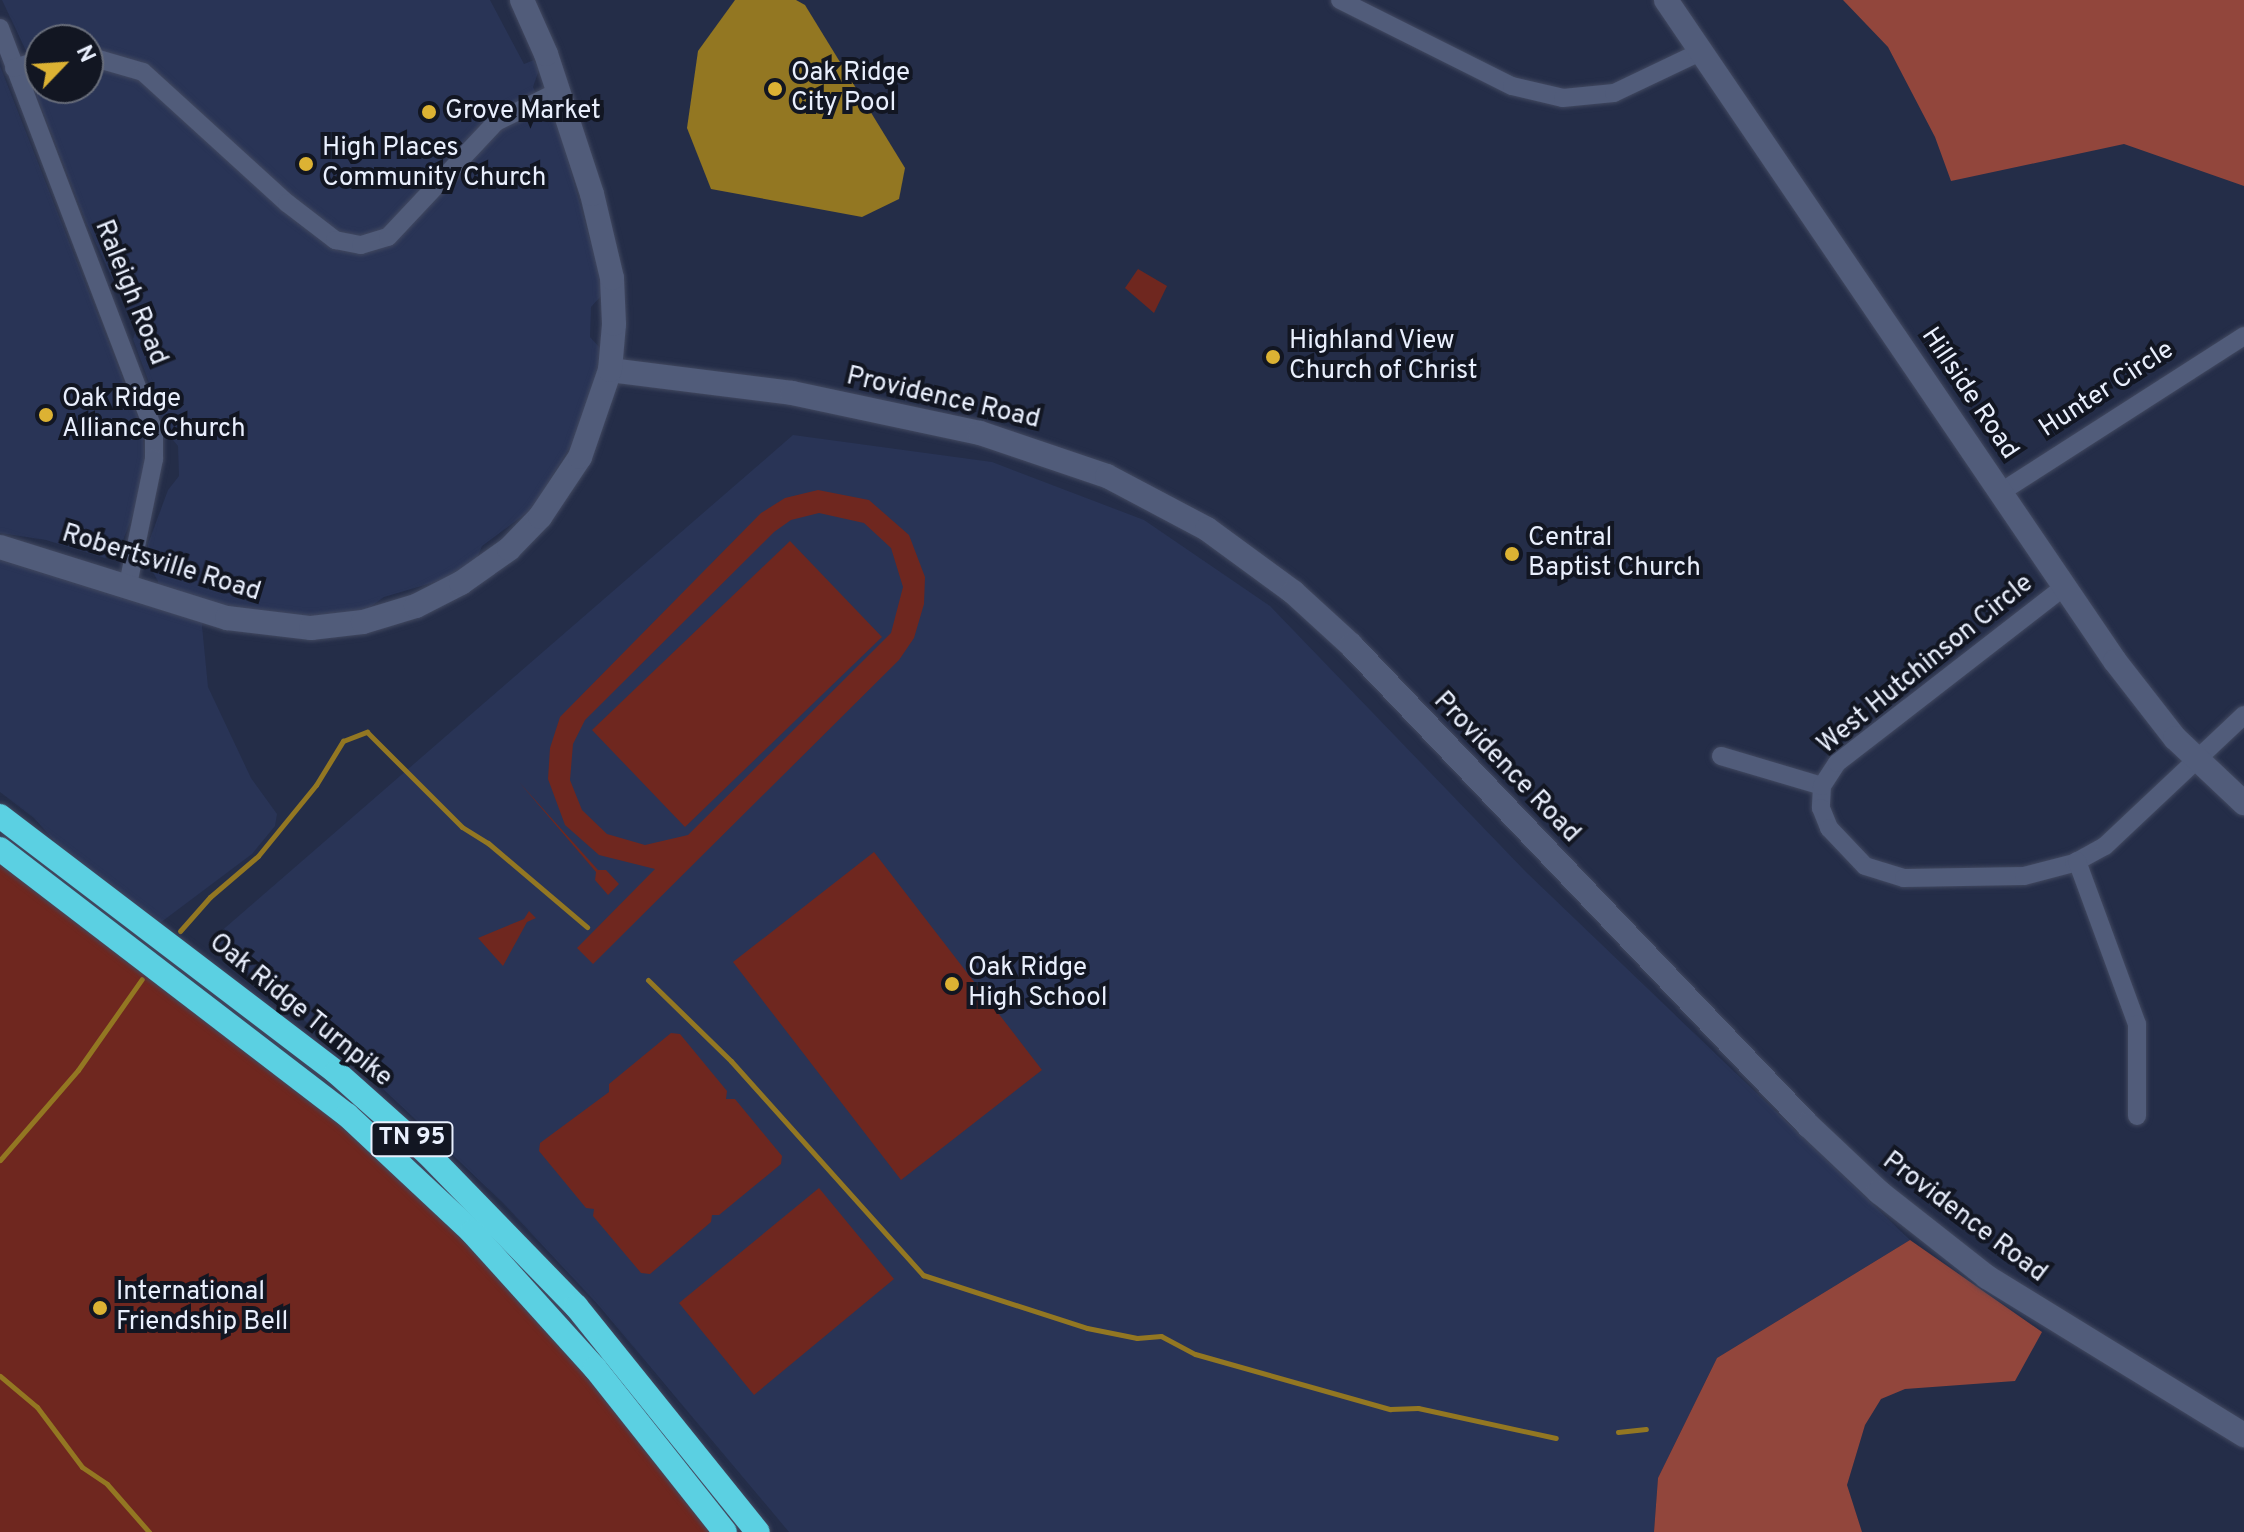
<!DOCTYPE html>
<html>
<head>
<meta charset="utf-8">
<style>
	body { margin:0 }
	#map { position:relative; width:2244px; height:1532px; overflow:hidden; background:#242d48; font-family:Overpass,sans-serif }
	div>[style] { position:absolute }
	.built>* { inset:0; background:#293456 }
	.green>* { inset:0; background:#6f271f }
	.forest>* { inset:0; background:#92463c }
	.water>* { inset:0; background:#937722 }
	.stream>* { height:5px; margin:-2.5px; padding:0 2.5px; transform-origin:2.5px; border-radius:2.5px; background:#937722 }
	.roads { filter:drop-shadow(0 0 2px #424960) drop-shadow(0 0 2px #424960) }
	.street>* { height:18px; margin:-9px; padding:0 9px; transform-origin:9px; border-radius:9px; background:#515c7a }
	.secondary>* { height:24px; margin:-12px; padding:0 12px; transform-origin:12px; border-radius:12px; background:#515c7a }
	.highway>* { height:24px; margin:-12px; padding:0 12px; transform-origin:12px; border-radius:12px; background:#5bd0e2 }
	.dots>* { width:22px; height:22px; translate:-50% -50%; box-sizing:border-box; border:4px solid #121622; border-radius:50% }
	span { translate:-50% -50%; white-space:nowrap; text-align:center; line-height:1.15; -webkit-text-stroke:8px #121622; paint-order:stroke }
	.shield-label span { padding:2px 6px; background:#121622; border:2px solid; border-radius:6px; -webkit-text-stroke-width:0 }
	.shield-label { font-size:24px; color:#e9effd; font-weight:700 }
	.poi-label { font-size:26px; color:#e9effd }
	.left { translate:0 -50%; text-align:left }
	.street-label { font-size:26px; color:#e9effd }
	.north { position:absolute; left:24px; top:24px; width:80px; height:80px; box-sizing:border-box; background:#121622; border:2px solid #686d7a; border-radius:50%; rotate:65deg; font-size:22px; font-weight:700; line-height:32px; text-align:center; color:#e9effd }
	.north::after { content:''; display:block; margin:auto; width:28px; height:36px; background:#dcb233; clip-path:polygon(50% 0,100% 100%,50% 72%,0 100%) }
</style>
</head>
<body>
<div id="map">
	<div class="built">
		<div style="clip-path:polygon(evenodd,2px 0,490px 0,524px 64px,534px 60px,539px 70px,533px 87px,544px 110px,555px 114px,600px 276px,602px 295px,591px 307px,590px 337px,600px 348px,599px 366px,577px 435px,533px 508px,482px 546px,476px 561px,442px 580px,384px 597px,366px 610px,315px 616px,260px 614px,210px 603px,202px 626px,208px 687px,251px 778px,277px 814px,275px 826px,252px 854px,160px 923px,59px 846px,34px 818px,0 792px,0 560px,151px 607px,158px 581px,148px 564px,148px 544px,168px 490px,179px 476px,178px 446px,168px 434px,133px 339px,136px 330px,86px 222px,37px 96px,37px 74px,2px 0,40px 40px,88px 40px,88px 88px,40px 88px,40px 40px)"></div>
		<div style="clip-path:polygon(0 66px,142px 428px,145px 462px,139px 499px,120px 548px,105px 558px,46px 540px,0 533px)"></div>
		<div style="clip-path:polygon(793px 435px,992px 462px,1144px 520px,1270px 606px,1526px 872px,1910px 1240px,1717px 1358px,1658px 1478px,1654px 1532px,789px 1532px,600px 1307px,503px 1203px,377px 1083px,211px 940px)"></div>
	</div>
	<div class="green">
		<div style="clip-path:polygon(1138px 269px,1167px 286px,1154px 313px,1125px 288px)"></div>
		<div style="clip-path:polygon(evenodd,818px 490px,869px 500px,909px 535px,925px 577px,924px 604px,914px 638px,899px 660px,593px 964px,577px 948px,655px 869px,599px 855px,565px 825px,548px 779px,550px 748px,560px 717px,761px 513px,785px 498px,818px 490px,819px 513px,864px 523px,891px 548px,903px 587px,891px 633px,688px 835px,645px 845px,607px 834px,582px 810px,570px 780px,573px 744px,585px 720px,774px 532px,791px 520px,819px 513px)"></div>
		<div style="clip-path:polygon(790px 541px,882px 637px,685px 827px,592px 730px)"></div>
		<div style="clip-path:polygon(519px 782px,598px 870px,606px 870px,619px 884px,608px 895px,595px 880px,596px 872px)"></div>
		<div style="clip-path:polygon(874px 852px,1042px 1070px,901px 1180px,733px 962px)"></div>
		<div style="clip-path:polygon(0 860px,347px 1125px,465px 1236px,573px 1356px,714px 1532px,0 1532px)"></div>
		<div style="clip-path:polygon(529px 911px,536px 918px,527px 922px,503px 966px,478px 938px,524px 919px)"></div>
		<div style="clip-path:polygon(671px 1033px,680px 1034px,727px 1091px,726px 1099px,735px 1099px,782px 1156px,781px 1164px,719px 1215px,712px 1215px,711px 1222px,650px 1274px,641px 1273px,593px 1216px,594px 1209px,586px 1208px,539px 1151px,540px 1143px,609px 1092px,609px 1084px)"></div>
		<div style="clip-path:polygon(819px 1188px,894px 1279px,754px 1395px,679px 1303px)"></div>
	</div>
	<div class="forest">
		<div style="clip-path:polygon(1843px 0,2244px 0,2244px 186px,2124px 144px,1951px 181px,1935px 137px,1888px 47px)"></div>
		<div style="clip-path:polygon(1910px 1240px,2042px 1332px,2015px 1381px,1905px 1389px,1881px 1399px,1865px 1425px,1847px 1485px,1862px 1532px,1654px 1532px,1658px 1478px,1717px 1358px)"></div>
	</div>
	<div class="water">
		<div style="clip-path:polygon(735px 0,796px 0,805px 5px,905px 168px,899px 199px,862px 217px,711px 189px,687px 128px,698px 51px)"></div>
	</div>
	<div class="stream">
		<div style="left:180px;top:931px;width:45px;rotate:-48.6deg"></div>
		<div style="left:210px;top:897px;width:63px;rotate:-40.5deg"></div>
		<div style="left:258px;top:856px;width:92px;rotate:-50.8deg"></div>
		<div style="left:316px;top:785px;width:52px;rotate:-58.5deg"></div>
		<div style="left:343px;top:741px;width:26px;rotate:-21deg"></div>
		<div style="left:367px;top:732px;width:134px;rotate:45deg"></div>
		<div style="left:462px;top:827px;width:31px;rotate:32deg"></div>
		<div style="left:488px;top:843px;width:130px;rotate:40.3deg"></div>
		<div style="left:648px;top:980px;width:116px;rotate:44.3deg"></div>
		<div style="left:731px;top:1061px;width:288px;rotate:48.1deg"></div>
		<div style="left:923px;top:1275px;width:172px;rotate:17.9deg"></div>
		<div style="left:1087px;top:1328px;width:51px;rotate:11.3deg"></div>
		<div style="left:1137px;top:1338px;width:24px;rotate:-5deg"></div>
		<div style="left:1161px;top:1336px;width:38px;rotate:28deg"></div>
		<div style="left:1195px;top:1354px;width:203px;rotate:15.8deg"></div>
		<div style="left:1390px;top:1409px;width:28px;rotate:-2deg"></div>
		<div style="left:1418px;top:1408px;width:141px;rotate:12.3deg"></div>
		<div style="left:0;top:1160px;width:119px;rotate:-49.1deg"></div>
		<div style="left:78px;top:1070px;width:111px;rotate:-54.9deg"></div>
		<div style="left:0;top:1376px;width:48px;rotate:40deg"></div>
		<div style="left:37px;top:1407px;width:75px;rotate:53.1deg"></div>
		<div style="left:82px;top:1467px;width:30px;rotate:34deg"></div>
		<div style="left:107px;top:1484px;width:64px;rotate:48.8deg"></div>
		<div style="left:1618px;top:1432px;width:28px;rotate:-6deg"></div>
	</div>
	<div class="roads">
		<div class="street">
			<div style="left:1340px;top:0;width:192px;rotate:26.6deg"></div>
			<div style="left:1512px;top:86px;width:52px;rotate:13.2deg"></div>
			<div style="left:1563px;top:98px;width:51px;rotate:-5.6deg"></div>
			<div style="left:1614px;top:93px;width:98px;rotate:-25.5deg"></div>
			<div style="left:0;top:28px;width:432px;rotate:69.1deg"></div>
			<div style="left:154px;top:432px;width:27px;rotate:90deg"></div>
			<div style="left:154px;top:459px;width:128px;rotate:101.7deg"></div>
			<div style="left:88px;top:56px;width:57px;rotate:16.2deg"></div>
			<div style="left:143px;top:72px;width:195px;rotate:42.3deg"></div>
			<div style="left:287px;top:203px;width:61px;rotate:37.6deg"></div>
			<div style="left:335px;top:240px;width:26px;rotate:11deg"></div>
			<div style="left:361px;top:245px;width:28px;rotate:-17deg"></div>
			<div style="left:388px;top:237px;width:158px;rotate:-46.8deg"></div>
			<div style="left:496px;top:122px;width:70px;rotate:-26.2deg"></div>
			<div style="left:14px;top:68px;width:27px;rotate:-17deg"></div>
			<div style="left:2001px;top:492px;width:289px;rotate:-32.7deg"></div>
			<div style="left:1721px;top:756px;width:105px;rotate:16.5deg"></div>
			<div style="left:1822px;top:786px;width:22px;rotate:93deg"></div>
			<div style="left:1821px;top:808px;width:22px;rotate:68deg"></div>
			<div style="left:1829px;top:828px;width:52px;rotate:46.5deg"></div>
			<div style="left:1865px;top:866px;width:41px;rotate:17.1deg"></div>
			<div style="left:1904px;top:878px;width:120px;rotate:-1deg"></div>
			<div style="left:2024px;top:876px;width:52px;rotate:-14.6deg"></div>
			<div style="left:2074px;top:863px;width:35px;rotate:-29deg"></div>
			<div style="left:2105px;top:846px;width:191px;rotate:-43.3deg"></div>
			<div style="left:1822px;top:786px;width:27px;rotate:-57deg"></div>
			<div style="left:1837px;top:763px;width:287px;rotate:-37.8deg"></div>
			<div style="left:2077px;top:861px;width:174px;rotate:69.8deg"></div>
			<div style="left:2137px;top:1024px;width:92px;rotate:90deg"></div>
		</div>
		<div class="secondary">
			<div style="left:1666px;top:0;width:799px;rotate:55.81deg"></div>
			<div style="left:2115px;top:661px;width:98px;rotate:52.1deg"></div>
			<div style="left:2175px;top:738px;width:95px;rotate:43.3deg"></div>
			<div style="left:610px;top:370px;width:183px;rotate:7.2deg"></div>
			<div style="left:792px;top:393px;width:192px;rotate:12deg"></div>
			<div style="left:980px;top:433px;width:134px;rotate:18.7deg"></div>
			<div style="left:1107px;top:476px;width:113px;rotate:27.9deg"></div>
			<div style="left:1207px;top:529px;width:107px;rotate:36.2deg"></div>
			<div style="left:1293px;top:592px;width:79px;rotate:42.4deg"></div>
			<div style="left:1351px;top:645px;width:663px;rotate:46.41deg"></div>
			<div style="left:1808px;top:1125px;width:98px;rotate:43.3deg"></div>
			<div style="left:1879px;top:1192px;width:137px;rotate:38.2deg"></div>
			<div style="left:1987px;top:1277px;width:302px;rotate:31.6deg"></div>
			<div style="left:0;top:547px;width:238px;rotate:17.4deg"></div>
			<div style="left:227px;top:618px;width:85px;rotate:6.8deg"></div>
			<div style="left:311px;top:628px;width:52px;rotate:-6.6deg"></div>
			<div style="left:363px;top:622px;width:55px;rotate:-16.8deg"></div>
			<div style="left:416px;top:606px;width:51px;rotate:-27.1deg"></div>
			<div style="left:461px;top:583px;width:59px;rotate:-35.3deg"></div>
			<div style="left:509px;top:549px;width:45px;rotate:-45.9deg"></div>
			<div style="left:540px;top:517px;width:72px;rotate:-56.3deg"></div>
			<div style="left:580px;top:457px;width:92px;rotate:-71deg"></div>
			<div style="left:610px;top:370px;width:46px;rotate:-85deg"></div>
			<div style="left:614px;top:324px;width:46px;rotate:-92.5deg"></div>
			<div style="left:612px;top:278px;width:86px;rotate:-103.4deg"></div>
			<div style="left:592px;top:194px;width:147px;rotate:-108.2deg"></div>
			<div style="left:546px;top:54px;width:59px;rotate:-114deg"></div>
		</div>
		<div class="highway">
			<div style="left:0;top:816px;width:422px;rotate:37.3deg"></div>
			<div style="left:336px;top:1072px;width:122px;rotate:41.7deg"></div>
			<div style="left:427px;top:1153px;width:214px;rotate:45.8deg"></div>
			<div style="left:576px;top:1306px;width:290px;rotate:51.2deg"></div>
			<div style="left:0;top:849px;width:437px;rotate:37.5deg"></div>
			<div style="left:347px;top:1115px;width:171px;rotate:43.1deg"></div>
			<div style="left:472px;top:1232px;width:183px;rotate:47.9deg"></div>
			<div style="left:595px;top:1368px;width:209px;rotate:51.6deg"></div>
		</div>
	</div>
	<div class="dots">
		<div style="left:775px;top:89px;background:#dcb233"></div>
		<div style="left:429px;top:112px;background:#dcb233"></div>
		<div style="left:306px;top:164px;background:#dcb233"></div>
		<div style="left:1273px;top:357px;background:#dcb233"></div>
		<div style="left:46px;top:415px;background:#dcb233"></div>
		<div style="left:1512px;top:554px;background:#dcb233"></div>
		<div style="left:952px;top:984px;background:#dcb233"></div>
		<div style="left:100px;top:1308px;background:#dcb233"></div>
	</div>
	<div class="shield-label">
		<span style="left:412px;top:1139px">TN 95</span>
	</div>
	<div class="poi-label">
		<span class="left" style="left:791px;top:89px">Oak Ridge<br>City Pool</span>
		<span class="left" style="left:445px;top:112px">Grove Market</span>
		<span class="left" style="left:322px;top:164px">High Places<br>Community Church</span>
		<span class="left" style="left:1289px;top:357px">Highland View<br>Church of Christ</span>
		<span class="left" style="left:62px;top:415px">Oak Ridge<br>Alliance Church</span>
		<span class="left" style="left:1528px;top:554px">Central<br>Baptist Church</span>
		<span class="left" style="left:968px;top:984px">Oak Ridge<br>High School</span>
		<span class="left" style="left:116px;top:1308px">International<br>Friendship Bell</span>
	</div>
	<div class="street-label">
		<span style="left:130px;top:293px;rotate:68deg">Raleigh Road</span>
		<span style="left:2107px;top:390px;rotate:-33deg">Hunter Circle</span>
		<span style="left:1969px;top:394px;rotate:56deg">Hillside Road</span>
		<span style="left:943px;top:399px;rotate:13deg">Providence Road</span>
		<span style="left:161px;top:564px;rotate:17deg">Robertsville Road</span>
		<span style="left:1926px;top:665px;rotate:-39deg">West Hutchinson Circle</span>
		<span style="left:1506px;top:768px;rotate:46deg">Providence Road</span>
		<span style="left:300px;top:1011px;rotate:39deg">Oak Ridge Turnpike</span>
		<span style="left:1964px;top:1218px;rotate:37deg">Providence Road</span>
	</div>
	<div class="north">N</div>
</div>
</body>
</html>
